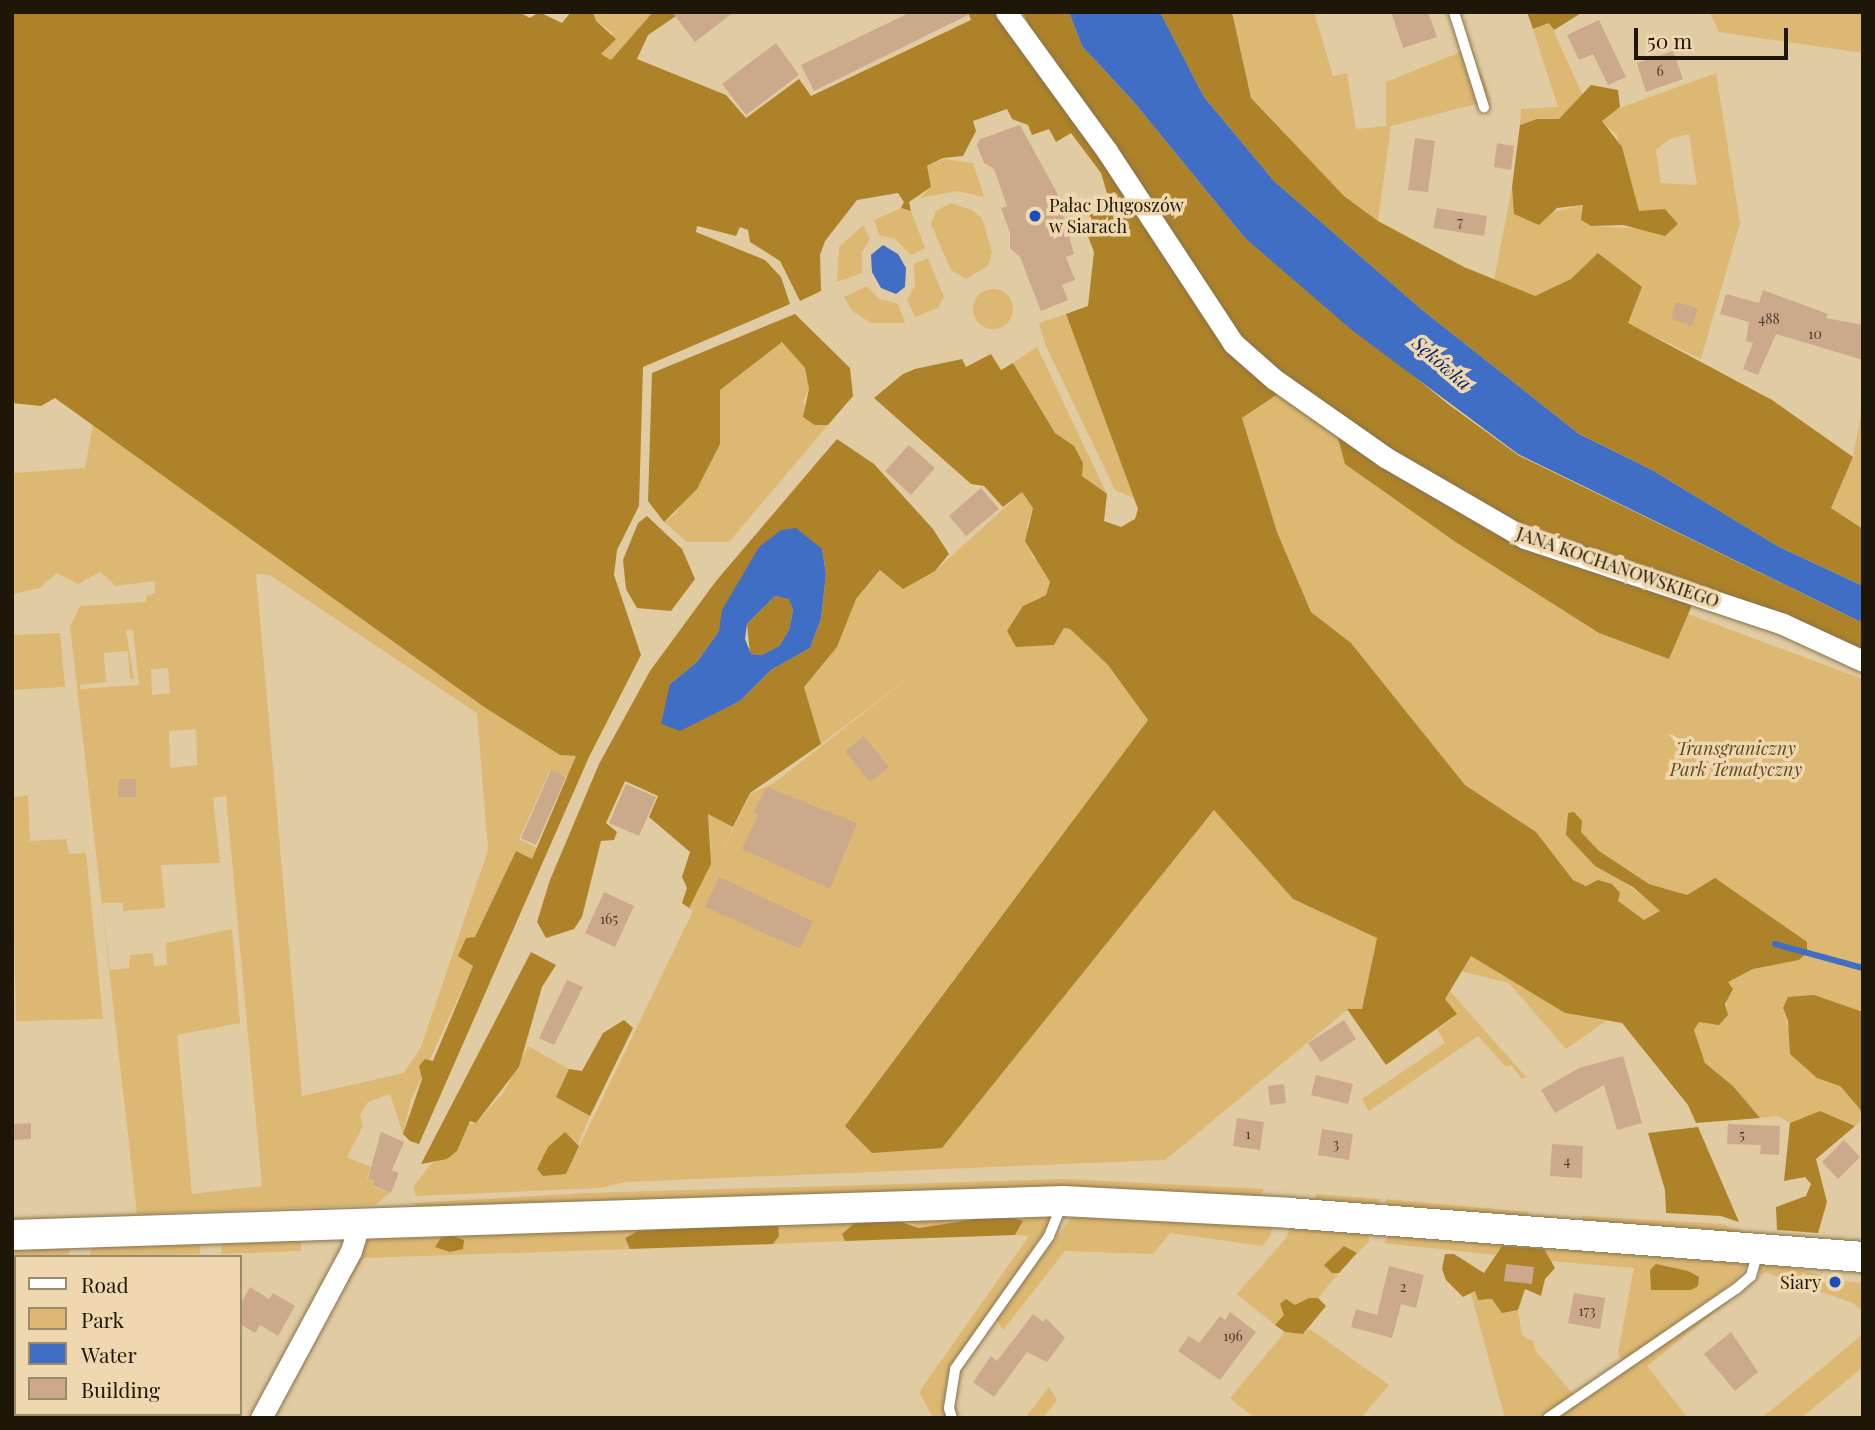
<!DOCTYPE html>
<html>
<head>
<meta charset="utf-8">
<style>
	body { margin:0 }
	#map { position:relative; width:1875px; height:1430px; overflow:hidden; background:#e1cba2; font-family:"Playfair Display",serif }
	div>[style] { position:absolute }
	.green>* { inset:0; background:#ddb873 }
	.round { border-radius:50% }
	.forest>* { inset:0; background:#ad8228 }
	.water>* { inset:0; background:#406ec5 }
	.stream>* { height:6px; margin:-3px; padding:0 3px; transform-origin:3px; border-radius:3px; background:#406ec5 }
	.building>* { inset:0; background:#cda98b }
	.roads { filter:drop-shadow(0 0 2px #87734d) drop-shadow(0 0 2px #87734d) }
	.service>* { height:10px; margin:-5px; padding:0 5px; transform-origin:5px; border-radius:5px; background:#fff }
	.minor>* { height:21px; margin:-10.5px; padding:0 10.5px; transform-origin:10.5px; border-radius:10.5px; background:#fff }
	.secondary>* { height:30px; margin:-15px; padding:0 15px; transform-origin:15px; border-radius:15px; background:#fff }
	.dots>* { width:19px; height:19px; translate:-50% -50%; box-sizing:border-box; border:4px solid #efd8af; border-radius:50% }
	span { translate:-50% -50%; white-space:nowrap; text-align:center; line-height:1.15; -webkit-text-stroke:7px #efd8af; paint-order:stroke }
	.number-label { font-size:14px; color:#4a3b28 }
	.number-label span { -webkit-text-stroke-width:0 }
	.poi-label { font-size:18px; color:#1e1607 }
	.left { translate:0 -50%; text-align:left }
	.right { translate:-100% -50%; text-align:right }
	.street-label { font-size:18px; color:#1e1607 }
	.park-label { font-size:18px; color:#614a1b; font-style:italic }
	.water-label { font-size:19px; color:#00206d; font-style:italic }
	.frame { position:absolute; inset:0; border:14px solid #1e1607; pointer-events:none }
	.legend { position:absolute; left:14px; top:1255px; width:228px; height:161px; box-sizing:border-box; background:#efd8af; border:2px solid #9b8a6c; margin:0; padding:9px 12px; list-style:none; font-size:21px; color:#1e1607 }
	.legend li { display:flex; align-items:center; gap:14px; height:35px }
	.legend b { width:35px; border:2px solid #9b8a6c }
	.scale { position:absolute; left:1634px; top:28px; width:154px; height:32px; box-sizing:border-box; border:4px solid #1e1607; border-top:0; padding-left:9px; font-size:21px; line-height:24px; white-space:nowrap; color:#1e1607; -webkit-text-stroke:5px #efd8af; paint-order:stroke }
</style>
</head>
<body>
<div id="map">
	<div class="green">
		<div style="clip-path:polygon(593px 12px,653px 12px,611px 60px,601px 55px,613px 33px,596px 21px)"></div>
		<div style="clip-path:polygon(1232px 12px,1314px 12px,1333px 76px,1347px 73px,1356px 129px,1386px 126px,1386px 82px,1463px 51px,1470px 77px,1481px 71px,1491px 100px,1391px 126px,1378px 221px,1344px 196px,1251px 98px)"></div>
		<div style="clip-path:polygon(1709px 12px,1863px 12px,1863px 53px,1719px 32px)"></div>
		<div style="clip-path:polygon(1550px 23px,1584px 98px,1559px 119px,1537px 119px,1520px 125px,1521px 109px,1558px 107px,1533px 29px)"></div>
		<div style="clip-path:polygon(evenodd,1716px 73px,1740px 223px,1701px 359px,1627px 323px,1599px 253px,1571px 279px,1535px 296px,1494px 280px,1512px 187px,1516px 200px,1549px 213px,1584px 205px,1591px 226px,1644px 229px,1649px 212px,1639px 212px,1635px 205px,1617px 135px,1601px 121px,1617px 109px,1716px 73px,1689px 134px,1697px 185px,1661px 183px,1656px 150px,1670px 139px,1689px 134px)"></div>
		<div style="clip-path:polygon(943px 159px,973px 163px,984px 197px,957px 191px,920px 198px,931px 187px,927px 167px)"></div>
		<div style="clip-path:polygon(951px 203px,972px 210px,982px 218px,992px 252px,988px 266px,966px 279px,951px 270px,931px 224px,936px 211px)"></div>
		<div style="clip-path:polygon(901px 208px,911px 211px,925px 248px,911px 255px,895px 239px,879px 235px,874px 220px)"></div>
		<div style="clip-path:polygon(863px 225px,870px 239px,862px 252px,862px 273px,837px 282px,839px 247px)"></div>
		<div style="clip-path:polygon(928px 258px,944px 297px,938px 308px,915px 317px,907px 300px,915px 286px,914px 264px)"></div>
		<div style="clip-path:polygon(867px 286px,878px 298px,898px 304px,905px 323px,871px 323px,852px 311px,844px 297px)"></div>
		<div class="round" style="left:973px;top:289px;width:40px;height:40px"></div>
		<div style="clip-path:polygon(1066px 314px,1134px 498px,1115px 490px,1045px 344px,1039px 323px)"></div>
		<div style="clip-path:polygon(782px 342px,805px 368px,809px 389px,803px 402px,815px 425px,828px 425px,729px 542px,687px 542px,664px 522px,675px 514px,720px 444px,720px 390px)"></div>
		<div style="clip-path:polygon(1037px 347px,1107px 494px,1081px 476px,1013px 363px)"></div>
		<div style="clip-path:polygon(1278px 394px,1335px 429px,1457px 543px,1599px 633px,1669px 659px,1688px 614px,1863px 679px,1863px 1012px,1846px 1008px,1783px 1008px,1790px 1034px,1817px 1078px,1840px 1086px,1860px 1109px,1861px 1121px,1855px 1126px,1820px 1111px,1790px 1123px,1778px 1116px,1760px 1118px,1733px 1086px,1705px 1063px,1694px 1030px,1699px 1022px,1727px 1015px,1727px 982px,1753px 969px,1799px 960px,1687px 895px,1649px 884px,1599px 851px,1581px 832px,1566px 835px,1661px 911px,1644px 921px,1617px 900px,1573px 880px,1536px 832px,1465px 785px,1351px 643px,1311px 612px,1277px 532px,1242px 418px)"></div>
		<div style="clip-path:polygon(1863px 402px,1863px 529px,1831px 508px,1853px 457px)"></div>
		<div style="clip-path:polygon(evenodd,93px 425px,484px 707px,560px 755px,576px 756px,567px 777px,550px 770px,519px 839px,537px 848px,532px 859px,516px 851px,475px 937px,466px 938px,459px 956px,473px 966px,411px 1100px,403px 1134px,390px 1094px,368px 1102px,360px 1115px,363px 1126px,347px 1157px,371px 1167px,367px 1178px,373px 1181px,372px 1186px,390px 1193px,375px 1205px,137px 1214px,70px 626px,80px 606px,146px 602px,146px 596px,155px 593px,154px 581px,116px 586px,100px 572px,78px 584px,57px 573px,39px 588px,12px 594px,12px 473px,85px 468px,93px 425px,256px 574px,270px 575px,477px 713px,488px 850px,421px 1047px,404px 1073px,302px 1096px,256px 574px,93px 425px,133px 629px,139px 685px,80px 689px,80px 685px,106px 682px,104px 653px,128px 651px,130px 678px,134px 679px,126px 631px,133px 629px,93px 425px,168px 668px,170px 693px,152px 695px,151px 669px,168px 668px,93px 425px,196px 729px,197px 765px,170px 768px,169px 731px,196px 729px,93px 425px,226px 796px,262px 1186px,192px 1194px,177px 1035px,240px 1023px,232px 929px,166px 943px,167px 965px,154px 966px,153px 953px,130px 955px,129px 968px,110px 970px,102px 903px,123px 903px,123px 911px,165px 908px,161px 865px,220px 863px,213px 798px,226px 796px)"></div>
		<div style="clip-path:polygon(1022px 492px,1033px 508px,1027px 526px,1032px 557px,1042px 563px,1050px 582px,1046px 595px,1031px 601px,1007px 631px,1016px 647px,1054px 645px,1064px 628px,1070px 629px,1108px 665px,1148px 720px,845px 1126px,942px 1148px,1214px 810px,1293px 899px,1377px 938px,1362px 1009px,1347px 1010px,1165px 1160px,626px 1182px,600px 1188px,416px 1196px,413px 1187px,431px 1164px,457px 1151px,469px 1124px,476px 1123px,504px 1092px,528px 1046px,569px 1069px,557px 1097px,590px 1116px,578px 1144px,573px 1138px,566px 1174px,693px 911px,689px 908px,711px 848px,708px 813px,733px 827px,722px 852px,750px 794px,774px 783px,916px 672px,821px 744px,804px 687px,837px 647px,856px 599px,881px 570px,935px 571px)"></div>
		<div style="clip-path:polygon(60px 633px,65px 687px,12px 690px,12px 635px)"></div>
		<div style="clip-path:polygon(28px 795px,30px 841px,66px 839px,69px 854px,86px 853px,103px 1019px,16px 1021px,12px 798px)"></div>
		<div style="clip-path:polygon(1471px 956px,1565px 1013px,1606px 1021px,1566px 1049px,1509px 983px,1460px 971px)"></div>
		<div style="clip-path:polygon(1449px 990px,1526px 1077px,1522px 1079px,1511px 1065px,1506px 1067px,1478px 1036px,1369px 1111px,1362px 1099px,1445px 1043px,1437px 1029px,1453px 1018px,1445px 999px)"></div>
		<div style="clip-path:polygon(1065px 1179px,1263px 1189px,1263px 1193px,1256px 1200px,425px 1209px,413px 1203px,588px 1193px)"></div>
		<div style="clip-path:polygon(1316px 1194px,1380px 1199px,1379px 1209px,1314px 1202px)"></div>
		<div style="clip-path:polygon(1386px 1199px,1528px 1212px,1526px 1217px,1386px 1210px)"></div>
		<div style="clip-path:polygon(1076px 1211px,1272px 1222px,1271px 1235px,1262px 1246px,1170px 1233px,1153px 1254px,1065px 1251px,1003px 1330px,996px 1319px)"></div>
		<div style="clip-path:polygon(1050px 1212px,1050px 1222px,950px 1371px,945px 1387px,947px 1418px,933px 1418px,919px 1392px,1029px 1236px,1015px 1235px,1023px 1221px,1002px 1215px,919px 1228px,909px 1222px,842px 1234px,845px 1241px,773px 1244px,779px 1236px,768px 1224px,674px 1229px,638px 1231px,625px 1238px,630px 1249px,364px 1258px,337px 1299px,364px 1238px)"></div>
		<div style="clip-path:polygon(1582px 1216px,1722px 1224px,1752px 1235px,1582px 1226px)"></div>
		<div style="clip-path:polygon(1291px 1223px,1368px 1230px,1369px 1242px,1357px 1253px,1345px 1246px,1337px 1252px,1332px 1273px,1339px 1273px,1318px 1298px,1303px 1301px,1275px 1325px,1237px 1294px,1287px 1237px)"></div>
		<div style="clip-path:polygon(1392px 1231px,1745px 1260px,1745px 1268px,1735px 1281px,1622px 1361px,1618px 1353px,1634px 1268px,1548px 1261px,1502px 1246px,1495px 1255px,1384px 1243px)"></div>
		<div style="clip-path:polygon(301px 1239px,301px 1251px,221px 1254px,222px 1241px)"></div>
		<div style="clip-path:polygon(200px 1242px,200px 1254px,89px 1257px,93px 1246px)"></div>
		<div style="clip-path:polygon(70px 1246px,69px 1257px,16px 1257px,12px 1261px,12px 1247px)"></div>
		<div style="clip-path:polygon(1765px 1261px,1822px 1275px,1826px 1285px,1842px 1288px,1843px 1281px,1863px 1283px,1863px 1312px,1853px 1303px,1765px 1272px,1761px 1275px,1759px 1268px)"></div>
		<div style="clip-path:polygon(1746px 1283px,1746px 1287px,1647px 1366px,1688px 1418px,1556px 1418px)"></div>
		<div style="clip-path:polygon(1475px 1291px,1485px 1301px,1492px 1299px,1512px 1312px,1518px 1310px,1522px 1335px,1534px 1342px,1535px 1350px,1573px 1394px,1538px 1418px,1505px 1418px,1471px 1294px)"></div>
		<div style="clip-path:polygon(1310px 1329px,1389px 1385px,1361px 1418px,1254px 1418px,1230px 1398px,1285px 1332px,1303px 1334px)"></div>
		<div style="clip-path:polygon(1863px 1334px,1863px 1367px,1801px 1418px,1762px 1418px)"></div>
		<div style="clip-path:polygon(1049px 1387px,1057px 1400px,1043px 1418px,1025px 1418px)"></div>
	</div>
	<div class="forest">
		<div style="clip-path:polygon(12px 12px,519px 12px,530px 18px,539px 12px,562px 23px,571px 12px,593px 12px,596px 21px,616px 39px,601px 54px,611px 60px,653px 12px,682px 12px,648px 35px,637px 59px,726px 95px,746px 118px,799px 79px,811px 96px,971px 20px,968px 12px,998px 12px,1278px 394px,1242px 418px,1277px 532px,1311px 612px,1351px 643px,1465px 785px,1536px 832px,1573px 880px,1586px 886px,1598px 880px,1612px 884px,1620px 893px,1618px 901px,1644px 920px,1660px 911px,1633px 887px,1595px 866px,1566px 835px,1568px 813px,1574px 812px,1582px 821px,1581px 832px,1599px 851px,1649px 884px,1687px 895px,1715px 878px,1807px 942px,1807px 953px,1799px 960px,1753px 969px,1728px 982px,1733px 989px,1725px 1004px,1728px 1015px,1719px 1025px,1699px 1022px,1694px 1030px,1705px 1063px,1733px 1086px,1760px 1118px,1696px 1123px,1688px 1105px,1622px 1023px,1565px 1013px,1471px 956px,1445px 999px,1457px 1014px,1386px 1065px,1347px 1009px,1362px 1009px,1377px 938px,1293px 899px,1214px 810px,942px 1148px,872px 1153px,845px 1126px,1148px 720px,1108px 665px,1070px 629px,1064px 628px,1054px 645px,1016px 647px,1007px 631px,1023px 606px,1046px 595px,1050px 582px,1025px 541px,1033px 508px,1022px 492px,1003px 507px,984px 486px,971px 484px,874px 398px,903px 374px,915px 369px,962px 359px,966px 367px,991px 354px,1001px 370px,1013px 363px,1055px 433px,1074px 446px,1083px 463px,1082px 476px,1107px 494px,1104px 521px,1121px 527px,1135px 519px,1138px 509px,1066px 314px,1088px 306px,1094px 252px,1084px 226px,1092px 223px,1089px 215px,1111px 207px,1101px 173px,1071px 133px,1056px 142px,1049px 129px,1032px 135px,1028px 125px,1012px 119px,1007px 109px,973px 121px,976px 131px,963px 156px,943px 158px,927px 166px,931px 187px,909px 202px,911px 211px,901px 208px,904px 202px,898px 193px,857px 200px,825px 241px,820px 255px,821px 291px,800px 301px,780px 261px,750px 242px,748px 230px,740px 227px,736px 236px,697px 226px,696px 232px,765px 260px,781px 277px,790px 304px,643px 367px,639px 506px,617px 550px,614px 575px,641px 655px,589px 757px,419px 1144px,410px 1141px,403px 1134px,422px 1079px,419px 1066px,425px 1059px,433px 1061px,473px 966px,458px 956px,466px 938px,475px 937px,516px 851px,532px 859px,576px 756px,560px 755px,484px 707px,55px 398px,41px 406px,12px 403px)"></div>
		<div style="clip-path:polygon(1023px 12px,1069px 12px,1082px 46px,1133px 101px,1245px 238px,1448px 404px,1518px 455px,1863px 623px,1863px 656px,1698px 591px,1669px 659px,1599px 633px,1457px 543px,1345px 464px,1330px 408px,1236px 338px,1128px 175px,1115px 143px,1040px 49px)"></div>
		<div style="clip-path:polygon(1160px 12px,1232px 12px,1251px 98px,1344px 196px,1378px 221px,1464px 267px,1535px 296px,1571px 279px,1598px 253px,1642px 287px,1628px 323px,1772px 400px,1853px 457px,1831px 508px,1863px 529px,1863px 586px,1779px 547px,1652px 470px,1579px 434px,1421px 309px,1274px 181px,1204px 97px)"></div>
		<div style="clip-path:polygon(1527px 12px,1583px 12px,1554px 30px,1549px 23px,1533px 29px)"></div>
		<div style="clip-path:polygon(1591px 85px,1618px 90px,1620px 107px,1602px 121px,1622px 147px,1639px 211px,1665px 209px,1678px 224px,1665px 236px,1623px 225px,1591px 226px,1581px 220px,1583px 205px,1557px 208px,1539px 225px,1514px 214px,1512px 187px,1520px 125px,1537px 119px,1559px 119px)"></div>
		<div style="clip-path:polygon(795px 314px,850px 368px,853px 396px,828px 425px,815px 425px,803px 417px,809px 389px,805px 368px,782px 342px,720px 390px,720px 444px,697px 489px,664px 522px,648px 501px,652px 373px)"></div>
		<div style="clip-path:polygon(evenodd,837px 439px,874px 464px,933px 529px,949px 554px,935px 571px,903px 589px,880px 570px,856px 599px,837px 647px,804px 687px,821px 744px,750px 793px,733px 827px,708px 814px,711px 864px,689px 908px,682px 903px,687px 888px,682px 877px,690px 852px,649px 817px,658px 796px,625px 781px,606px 823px,617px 832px,614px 840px,601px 841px,582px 917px,574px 929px,546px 938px,537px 922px,550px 880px,599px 764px,650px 671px,716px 581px,837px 439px,822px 549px,826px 574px,821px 619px,810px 648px,771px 670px,740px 701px,680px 730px,670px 684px,697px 662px,719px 631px,822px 549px)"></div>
		<div style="clip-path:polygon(647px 516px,682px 549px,695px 579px,671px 611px,637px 608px,626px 589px,623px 560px,638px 523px)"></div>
		<div style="clip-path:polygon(775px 596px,789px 598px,793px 610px,789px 630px,779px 646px,762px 655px,750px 654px,747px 624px)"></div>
		<div style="clip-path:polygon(531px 952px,556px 965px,542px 987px,519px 1067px,476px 1123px,470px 1121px,457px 1151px,447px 1159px,421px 1164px)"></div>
		<div style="clip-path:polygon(1814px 995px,1863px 1012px,1863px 1122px,1860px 1109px,1840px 1086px,1817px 1078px,1790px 1054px,1788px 1021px,1783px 1008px,1788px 997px)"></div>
		<div style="clip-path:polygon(624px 1020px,633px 1028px,590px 1116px,556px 1097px,569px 1069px,582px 1071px,603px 1033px)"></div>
		<div style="clip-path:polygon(1820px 1111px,1855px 1126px,1816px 1159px,1827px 1202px,1818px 1233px,1777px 1230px,1776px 1207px,1806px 1196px,1811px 1184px,1805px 1177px,1784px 1181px,1790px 1123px)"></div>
		<div style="clip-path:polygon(1698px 1127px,1739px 1222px,1721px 1216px,1666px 1213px,1665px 1190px,1648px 1133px)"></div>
		<div style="clip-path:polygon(565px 1132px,579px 1146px,566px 1174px,543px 1176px,537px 1169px,548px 1147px)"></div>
		<div style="clip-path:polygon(1002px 1215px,1023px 1221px,1015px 1235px,845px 1241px,842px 1234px,858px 1220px,892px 1219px,919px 1228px)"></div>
		<div style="clip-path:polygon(768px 1224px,778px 1226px,779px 1236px,773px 1244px,630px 1249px,625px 1238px,638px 1231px)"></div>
		<div style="clip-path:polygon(452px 1236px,464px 1240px,463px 1249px,450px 1252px,435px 1247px,441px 1238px)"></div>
		<div style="clip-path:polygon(1344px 1246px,1357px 1253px,1339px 1273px,1332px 1273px,1324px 1265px)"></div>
		<div style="clip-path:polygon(1502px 1246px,1544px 1249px,1555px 1268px,1545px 1279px,1541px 1296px,1525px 1289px,1518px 1310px,1502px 1313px,1492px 1299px,1478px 1300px,1475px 1291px,1463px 1297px,1446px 1280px,1442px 1269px,1445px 1254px,1454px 1254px,1484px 1273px)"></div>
		<div style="clip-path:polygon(1656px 1264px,1688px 1271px,1699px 1277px,1698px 1286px,1691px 1290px,1651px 1290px,1650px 1270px)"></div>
		<div style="clip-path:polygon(1309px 1298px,1318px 1298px,1326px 1306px,1303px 1334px,1285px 1332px,1275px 1325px,1284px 1315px,1280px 1304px,1286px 1299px,1295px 1305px)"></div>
	</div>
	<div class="water">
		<div style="clip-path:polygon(1069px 12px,1160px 12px,1204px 97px,1274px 181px,1421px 309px,1579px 434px,1652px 470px,1779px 547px,1863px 586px,1863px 623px,1518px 454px,1353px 331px,1245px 238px,1133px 101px,1082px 46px)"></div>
		<div style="clip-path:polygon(883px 245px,898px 254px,906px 268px,905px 287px,896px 294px,881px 288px,872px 272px,871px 255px)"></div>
		<div style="clip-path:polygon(evenodd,796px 528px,822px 549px,826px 574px,821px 619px,810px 648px,771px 670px,740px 701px,680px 731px,661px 724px,670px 684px,697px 662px,719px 631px,722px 610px,759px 547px,781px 530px,796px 528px,775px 596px,789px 599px,793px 610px,789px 630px,779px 646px,762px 655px,751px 654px,745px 639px,747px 624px,775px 596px)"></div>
	</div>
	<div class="stream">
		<div style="left:1775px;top:944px;width:91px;rotate:15.3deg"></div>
	</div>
	<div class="building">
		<div style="clip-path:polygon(672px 12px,734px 12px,695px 42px)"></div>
		<div style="clip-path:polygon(911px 12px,974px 12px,814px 91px,801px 65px)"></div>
		<div style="clip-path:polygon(1391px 12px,1428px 12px,1437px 37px,1403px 48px)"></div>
		<div style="clip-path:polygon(1599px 20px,1626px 77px,1608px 85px,1593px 54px,1579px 60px,1567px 35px)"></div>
		<div style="clip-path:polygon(776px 43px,799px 75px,746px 115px,722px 84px)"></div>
		<div style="clip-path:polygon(1673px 51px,1683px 79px,1646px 92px,1637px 63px)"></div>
		<div style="clip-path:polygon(1020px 125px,1057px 193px,1074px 254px,1066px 257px,1075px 280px,1062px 285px,1068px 300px,1041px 311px,1020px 257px,1010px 248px,1010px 233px,1001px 208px,1007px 206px,994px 169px,984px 163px,977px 145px,980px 139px)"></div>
		<div style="clip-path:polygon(1415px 138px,1435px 141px,1428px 192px,1408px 190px)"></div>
		<div style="clip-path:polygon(1497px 143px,1514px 146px,1511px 170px,1494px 167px)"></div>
		<div style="clip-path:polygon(1437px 208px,1487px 216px,1484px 236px,1433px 228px)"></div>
		<div style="clip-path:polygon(1763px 290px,1828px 314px,1826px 318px,1863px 325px,1863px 360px,1776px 334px,1758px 375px,1743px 369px,1753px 343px,1746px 341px,1749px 322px,1720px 314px,1726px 294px,1759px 303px)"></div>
		<div style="clip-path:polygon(1676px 302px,1698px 308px,1692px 326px,1671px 319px)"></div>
		<div style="clip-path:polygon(909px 445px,935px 468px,911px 495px,885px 471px)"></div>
		<div style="clip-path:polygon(981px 488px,999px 509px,966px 536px,949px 516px)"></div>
		<div style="clip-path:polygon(864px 736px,889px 767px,870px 782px,845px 751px)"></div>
		<div style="clip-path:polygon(551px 770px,566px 777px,536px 845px,521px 838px)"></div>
		<div style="clip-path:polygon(119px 779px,136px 779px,136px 797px,118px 797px)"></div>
		<div style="clip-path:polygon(626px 784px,656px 797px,639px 836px,609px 823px)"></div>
		<div style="clip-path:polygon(767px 787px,857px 823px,830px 889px,742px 849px,758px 815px,753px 813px)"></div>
		<div style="clip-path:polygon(719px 877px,813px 921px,800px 949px,705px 907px)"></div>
		<div style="clip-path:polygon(604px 892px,634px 906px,615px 947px,585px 933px)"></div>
		<div style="clip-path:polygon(567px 980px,583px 987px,554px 1045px,539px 1038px)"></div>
		<div style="clip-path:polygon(1344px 1020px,1356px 1039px,1321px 1062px,1308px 1043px)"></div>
		<div style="clip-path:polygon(1623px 1056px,1642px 1123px,1617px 1130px,1604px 1085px,1555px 1113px,1541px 1090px,1579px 1068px)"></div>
		<div style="clip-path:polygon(1316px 1075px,1353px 1084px,1348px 1104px,1311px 1095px)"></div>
		<div style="clip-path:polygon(1284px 1084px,1286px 1103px,1270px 1105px,1268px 1086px)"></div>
		<div style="clip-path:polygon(1237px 1118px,1264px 1122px,1260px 1150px,1233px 1146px)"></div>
		<div style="clip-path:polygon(31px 1123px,31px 1139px,12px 1140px,12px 1124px)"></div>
		<div style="clip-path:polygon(1728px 1124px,1780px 1126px,1779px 1155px,1760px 1154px,1761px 1145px,1727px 1144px)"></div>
		<div style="clip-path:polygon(1322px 1129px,1353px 1134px,1349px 1160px,1318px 1155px)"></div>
		<div style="clip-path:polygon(381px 1132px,404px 1142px,392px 1170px,399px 1173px,391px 1193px,372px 1185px,374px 1181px,368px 1178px)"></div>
		<div style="clip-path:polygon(1844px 1140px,1860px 1157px,1838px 1179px,1822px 1162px)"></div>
		<div style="clip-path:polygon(1552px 1144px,1583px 1146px,1582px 1178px,1550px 1176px)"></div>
		<div style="clip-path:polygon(1506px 1264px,1534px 1267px,1532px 1284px,1504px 1281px)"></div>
		<div style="clip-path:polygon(1389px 1266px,1424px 1275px,1416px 1308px,1401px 1304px,1392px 1338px,1351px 1327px,1356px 1309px,1377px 1315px)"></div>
		<div style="clip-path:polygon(250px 1287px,269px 1299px,273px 1293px,295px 1306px,278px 1336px,260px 1325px,255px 1333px,240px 1324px,240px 1305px)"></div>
		<div style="clip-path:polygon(1574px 1293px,1605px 1298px,1600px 1329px,1568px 1323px)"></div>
		<div style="clip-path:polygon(1230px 1312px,1256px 1332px,1220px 1380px,1178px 1351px,1189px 1336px,1199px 1343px,1220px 1316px,1225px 1320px)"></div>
		<div style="clip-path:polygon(1033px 1314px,1043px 1322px,1046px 1318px,1065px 1338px,1047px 1362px,1027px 1352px,994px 1397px,973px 1382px,991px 1356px,997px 1361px)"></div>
		<div style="clip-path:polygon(1731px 1332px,1758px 1372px,1735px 1391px,1704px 1354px)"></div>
	</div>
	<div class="roads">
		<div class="service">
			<div style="left:1454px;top:12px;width:100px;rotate:72.5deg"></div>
			<div style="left:952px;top:1418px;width:10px;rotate:-107deg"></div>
			<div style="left:949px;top:1408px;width:39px;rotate:-81deg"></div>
			<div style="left:955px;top:1369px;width:163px;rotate:-54.7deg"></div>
			<div style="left:1049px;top:1236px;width:35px;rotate:-68deg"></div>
			<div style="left:1548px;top:1418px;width:228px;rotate:-34.5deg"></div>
			<div style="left:1736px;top:1289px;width:20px;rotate:-41deg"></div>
			<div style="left:1751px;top:1276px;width:26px;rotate:-74deg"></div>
		</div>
		<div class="minor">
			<div style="left:1006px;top:12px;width:172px;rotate:54deg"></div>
			<div style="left:1107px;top:151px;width:230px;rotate:56.7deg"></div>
			<div style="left:1233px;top:343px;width:55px;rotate:41.3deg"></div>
			<div style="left:1274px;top:379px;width:136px;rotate:35.1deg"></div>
			<div style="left:1385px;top:457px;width:162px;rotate:30.1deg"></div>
			<div style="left:1525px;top:538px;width:272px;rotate:18.4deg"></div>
			<div style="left:1783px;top:624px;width:88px;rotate:24.8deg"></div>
			<div style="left:261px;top:1418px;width:190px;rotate:-61.7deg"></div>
			<div style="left:351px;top:1251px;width:30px;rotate:-73deg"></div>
		</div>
		<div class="secondary">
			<div style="left:12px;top:1235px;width:1052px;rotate:-1.85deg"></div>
			<div style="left:1063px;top:1201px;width:226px;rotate:3deg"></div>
			<div style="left:1289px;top:1213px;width:576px;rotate:4.38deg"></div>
		</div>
	</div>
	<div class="dots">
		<div style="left:1035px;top:216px;background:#174eba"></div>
		<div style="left:1835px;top:1282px;background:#174eba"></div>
	</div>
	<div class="number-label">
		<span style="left:1660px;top:71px">6</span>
		<span style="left:1460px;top:222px">7</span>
		<span style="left:1769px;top:319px">488</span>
		<span style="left:1815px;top:334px">10</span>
		<span style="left:609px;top:919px">165</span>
		<span style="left:1248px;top:1134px">1</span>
		<span style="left:1742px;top:1135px">5</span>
		<span style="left:1336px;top:1144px">3</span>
		<span style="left:1567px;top:1161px">4</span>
		<span style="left:1403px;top:1287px">2</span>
		<span style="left:1587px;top:1311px">173</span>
		<span style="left:1233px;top:1336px">196</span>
	</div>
	<div class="poi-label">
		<span class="left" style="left:1049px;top:216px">Pałac Długoszów<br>w Siarach</span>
		<span class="right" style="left:1821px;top:1282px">Siary</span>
	</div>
	<div class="street-label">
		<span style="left:1618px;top:567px;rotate:19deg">JANA KOCHANOWSKIEGO</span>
	</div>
	<div class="park-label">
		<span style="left:1736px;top:759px">Transgraniczny<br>Park Tematyczny</span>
	</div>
	<div class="water-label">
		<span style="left:1442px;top:363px;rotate:41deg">Sękówka</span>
	</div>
	<div class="frame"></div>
	<ul class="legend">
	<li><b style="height:9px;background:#fff"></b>Road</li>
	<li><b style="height:19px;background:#ddb873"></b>Park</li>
	<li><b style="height:19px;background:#406ec5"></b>Water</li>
	<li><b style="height:19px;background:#cda98b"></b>Building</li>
	</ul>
	<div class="scale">50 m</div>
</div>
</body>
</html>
